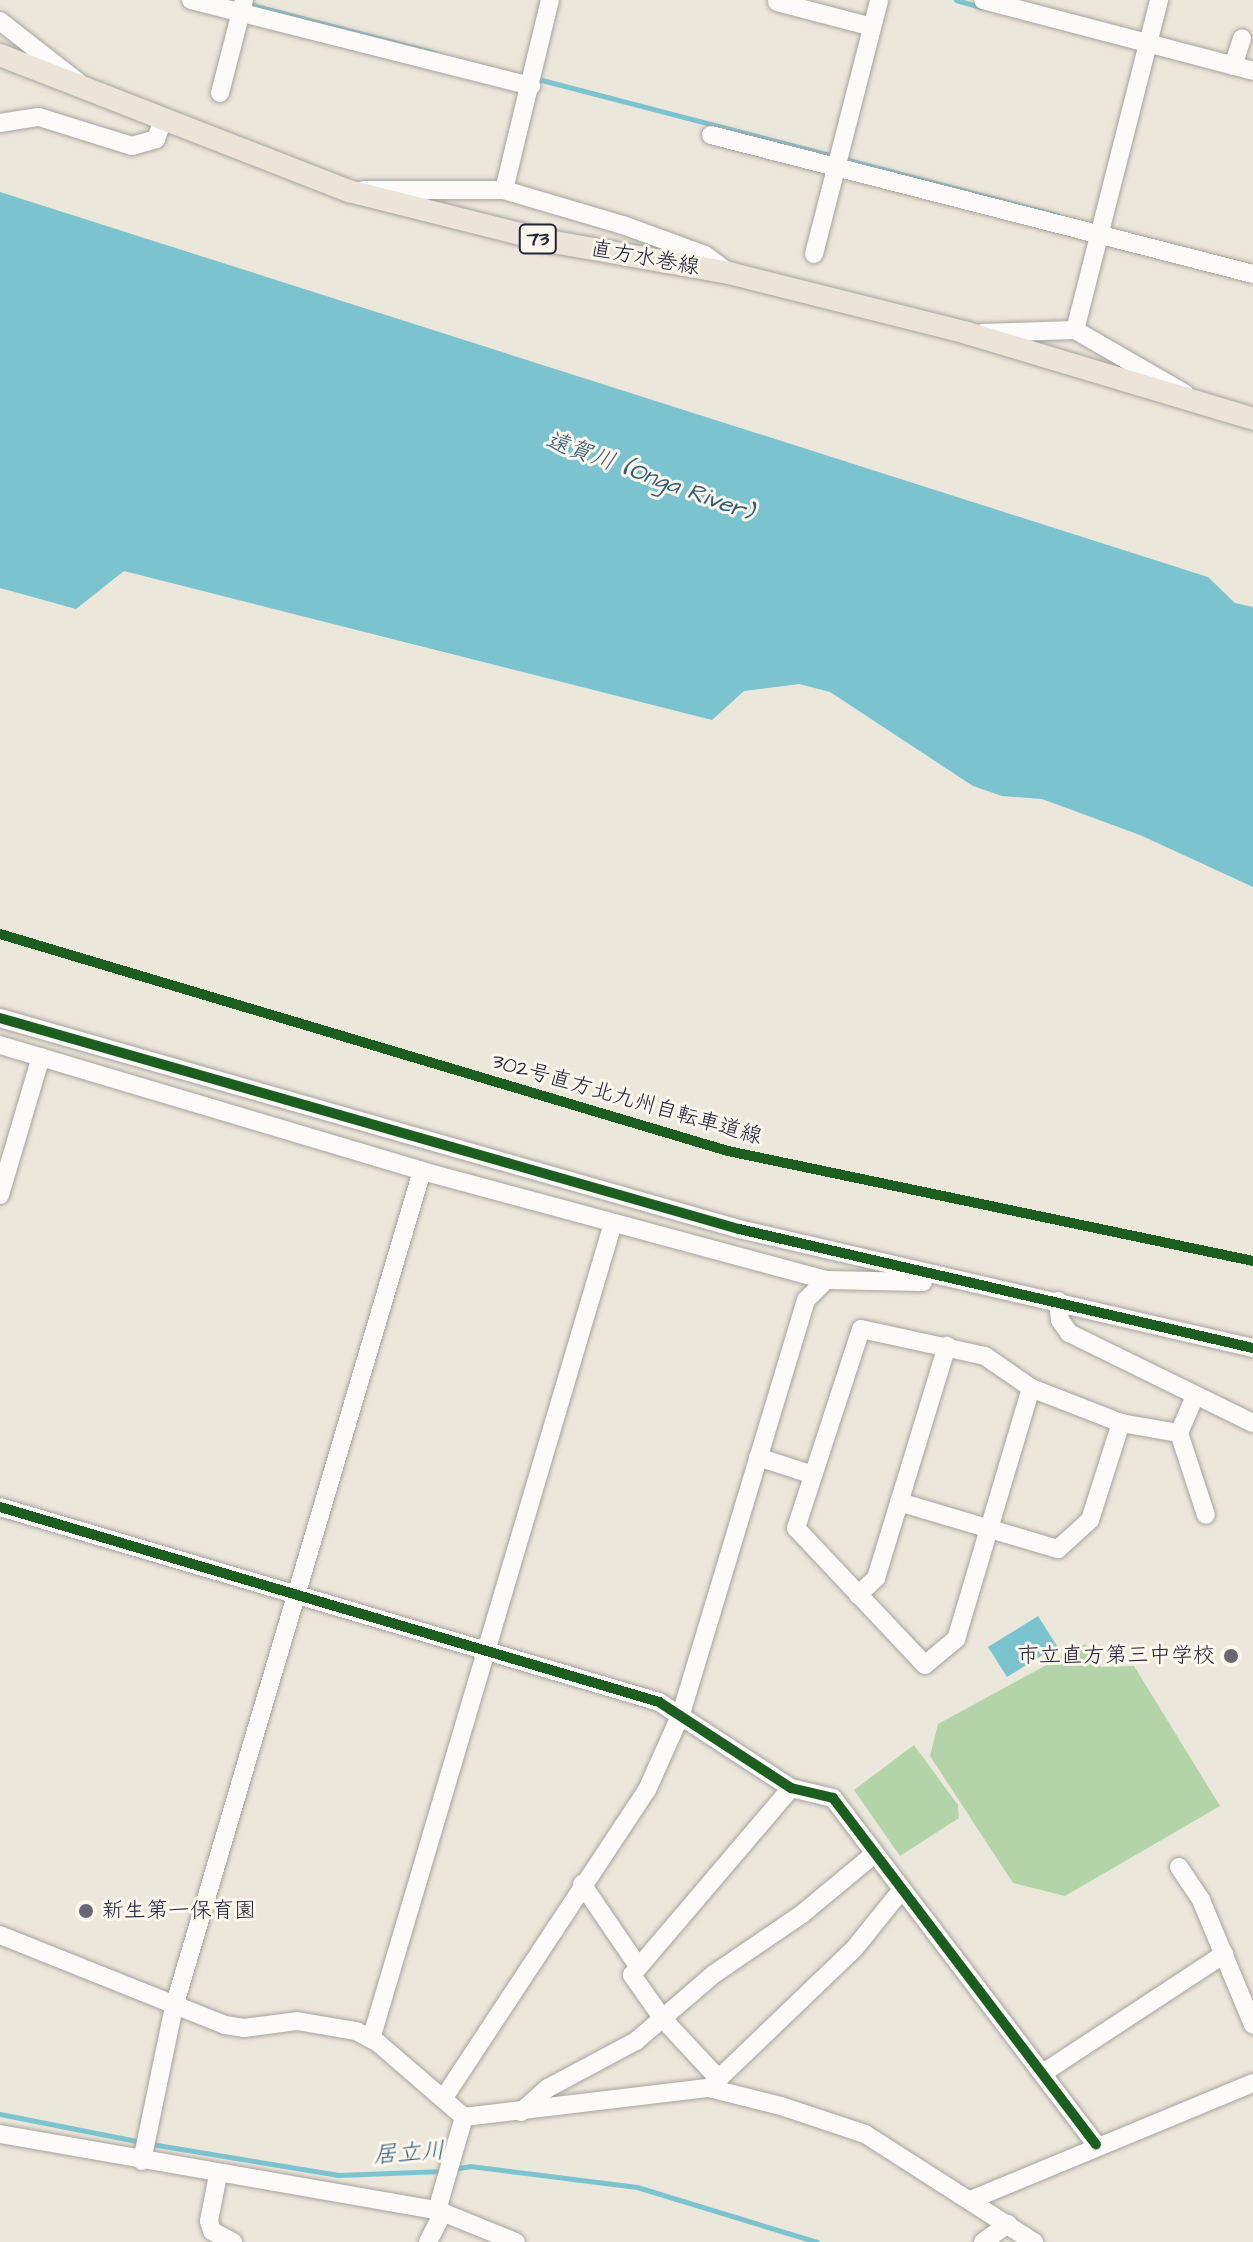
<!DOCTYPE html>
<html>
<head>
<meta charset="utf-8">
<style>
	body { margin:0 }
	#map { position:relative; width:1253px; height:2242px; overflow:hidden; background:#ece7db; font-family:"Architects Daughter","Klee One",sans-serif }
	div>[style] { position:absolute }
	.green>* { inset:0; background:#b2d4a8 }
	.water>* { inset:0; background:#7cc3d0 }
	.stream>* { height:5px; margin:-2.5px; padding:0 2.5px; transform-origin:2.5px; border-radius:2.5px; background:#7cc3d0 }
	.roads { filter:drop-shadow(0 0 2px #a6a39e) drop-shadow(0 0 2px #a6a39e) }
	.minor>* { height:18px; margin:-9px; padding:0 9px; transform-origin:9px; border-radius:9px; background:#fcfbfa }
	.major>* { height:22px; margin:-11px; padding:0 11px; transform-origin:11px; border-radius:11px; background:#ece4d9 }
	.cycleway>* { height:10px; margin:-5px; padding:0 5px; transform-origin:5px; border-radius:5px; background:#1b5e20 }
	.dots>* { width:22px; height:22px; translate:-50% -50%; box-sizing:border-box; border:4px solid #fbf7ec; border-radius:50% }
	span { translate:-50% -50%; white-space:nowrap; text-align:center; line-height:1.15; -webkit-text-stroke:6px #fbf7ec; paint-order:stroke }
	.shield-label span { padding:2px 6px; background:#fbf7ec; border:2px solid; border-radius:6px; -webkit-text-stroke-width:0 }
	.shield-label { font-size:20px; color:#22223b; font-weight:700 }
	.street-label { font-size:22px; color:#22223b }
	.poi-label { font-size:22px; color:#22223b }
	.right { translate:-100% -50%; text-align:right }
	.left { translate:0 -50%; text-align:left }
	.water-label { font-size:24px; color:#335c75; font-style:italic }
</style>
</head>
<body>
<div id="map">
	<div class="green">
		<div style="clip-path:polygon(1085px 1644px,1101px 1667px,1134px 1666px,1220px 1806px,1065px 1896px,1013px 1883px,930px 1756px,938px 1724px)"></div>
		<div style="clip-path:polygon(914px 1745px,958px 1805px,959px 1818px,900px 1856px,854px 1790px)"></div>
	</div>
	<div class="water">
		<div style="clip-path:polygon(0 192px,1208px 577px,1235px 603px,1253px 607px,1253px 887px,1140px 835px,1042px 799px,1002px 796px,973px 786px,830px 692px,799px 684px,744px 691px,712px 720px,124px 571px,76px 609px,0 588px)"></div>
		<div style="clip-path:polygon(1038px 1616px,1057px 1646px,1007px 1677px,988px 1647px)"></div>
	</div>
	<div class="stream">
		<div style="left:956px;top:0;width:26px;rotate:16deg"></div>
		<div style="left:248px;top:4px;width:193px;rotate:14.7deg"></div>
		<div style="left:534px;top:78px;width:310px;rotate:14.6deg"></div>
		<div style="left:844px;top:159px;width:221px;rotate:14.7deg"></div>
		<div style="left:0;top:2114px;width:144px;rotate:11.2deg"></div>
		<div style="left:151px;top:2144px;width:190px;rotate:9.4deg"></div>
		<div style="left:338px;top:2175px;width:104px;rotate:-2.2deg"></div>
		<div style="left:452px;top:2169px;width:18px;rotate:-9deg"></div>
		<div style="left:470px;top:2166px;width:168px;rotate:7.2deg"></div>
		<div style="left:637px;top:2187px;width:188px;rotate:17deg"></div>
	</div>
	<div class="roads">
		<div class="minor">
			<div style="left:191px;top:0;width:351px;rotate:14.2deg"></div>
			<div style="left:983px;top:0;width:279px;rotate:14.7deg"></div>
			<div style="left:777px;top:2px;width:98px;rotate:14.7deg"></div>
			<div style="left:0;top:21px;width:100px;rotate:38.1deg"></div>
			<div style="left:1233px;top:66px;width:29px;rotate:-72deg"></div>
			<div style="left:220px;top:93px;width:96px;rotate:-75.5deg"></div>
			<div style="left:0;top:123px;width:39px;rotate:-9deg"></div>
			<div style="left:39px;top:117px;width:97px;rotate:17.3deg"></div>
			<div style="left:132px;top:146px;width:25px;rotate:-16deg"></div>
			<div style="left:156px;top:139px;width:20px;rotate:-70deg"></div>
			<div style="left:711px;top:135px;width:560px;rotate:14.38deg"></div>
			<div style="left:364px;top:190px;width:140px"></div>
			<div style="left:504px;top:190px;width:124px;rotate:16.4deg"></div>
			<div style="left:623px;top:225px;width:87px;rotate:20.1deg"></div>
			<div style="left:705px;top:255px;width:30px;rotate:37deg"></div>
			<div style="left:504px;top:190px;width:195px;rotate:-76.4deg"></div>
			<div style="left:814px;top:254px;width:262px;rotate:-75.6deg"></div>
			<div style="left:1075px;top:330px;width:341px;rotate:-75.7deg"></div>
			<div style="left:982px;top:333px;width:93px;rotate:-1.8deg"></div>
			<div style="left:1075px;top:330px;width:126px;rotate:30deg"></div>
			<div style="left:0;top:1018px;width:769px;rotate:15.94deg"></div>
			<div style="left:739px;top:1229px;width:528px;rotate:13.04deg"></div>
			<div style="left:0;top:1045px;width:440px;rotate:16.6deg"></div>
			<div style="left:422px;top:1171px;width:418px;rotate:15.1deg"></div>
			<div style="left:826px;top:1280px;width:97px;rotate:1.2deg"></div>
			<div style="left:0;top:1195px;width:144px;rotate:-73.5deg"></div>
			<div style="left:1058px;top:1301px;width:19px;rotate:84deg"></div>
			<div style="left:1060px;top:1320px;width:16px;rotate:55deg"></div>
			<div style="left:1069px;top:1333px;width:205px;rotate:26.1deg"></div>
			<div style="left:1031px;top:1388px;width:262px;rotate:106.6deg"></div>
			<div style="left:956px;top:1639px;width:40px;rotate:140deg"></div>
			<div style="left:925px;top:1665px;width:188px;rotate:-133.3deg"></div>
			<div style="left:796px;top:1528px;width:209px;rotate:-71.9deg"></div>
			<div style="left:861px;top:1329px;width:127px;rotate:12.3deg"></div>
			<div style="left:985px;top:1356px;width:56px;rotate:34.8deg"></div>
			<div style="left:1031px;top:1388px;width:97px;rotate:21.3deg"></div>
			<div style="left:1121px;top:1423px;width:59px;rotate:9.8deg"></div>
			<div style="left:1195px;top:1396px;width:40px;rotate:113.4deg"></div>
			<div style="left:1179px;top:1433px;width:86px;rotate:71.8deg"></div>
			<div style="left:758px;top:1457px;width:58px;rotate:18.1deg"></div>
			<div style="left:899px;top:1502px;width:166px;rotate:16.5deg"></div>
			<div style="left:1058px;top:1549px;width:43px;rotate:-42.2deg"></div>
			<div style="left:1090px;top:1520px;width:102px;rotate:-72.3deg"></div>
			<div style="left:0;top:1507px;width:687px;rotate:16.48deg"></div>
			<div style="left:659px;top:1702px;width:158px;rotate:33.1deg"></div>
			<div style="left:791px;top:1788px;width:43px;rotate:13.4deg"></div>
			<div style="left:833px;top:1798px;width:435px;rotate:52.8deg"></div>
			<div style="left:858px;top:1595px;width:25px;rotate:-43deg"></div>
			<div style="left:876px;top:1578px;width:243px;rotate:-73deg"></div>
			<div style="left:1179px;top:1867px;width:40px;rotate:56deg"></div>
			<div style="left:1201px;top:1900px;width:135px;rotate:67.4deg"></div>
			<div style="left:582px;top:1884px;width:99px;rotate:55.7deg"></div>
			<div style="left:0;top:1935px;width:242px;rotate:21.8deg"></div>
			<div style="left:225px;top:2025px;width:19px;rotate:9deg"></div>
			<div style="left:244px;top:2028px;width:53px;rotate:-7.5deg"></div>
			<div style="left:297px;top:2021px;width:60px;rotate:9.6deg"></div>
			<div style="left:356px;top:2031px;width:24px;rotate:28deg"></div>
			<div style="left:377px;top:2042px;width:115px;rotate:40.8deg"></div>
			<div style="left:464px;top:2117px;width:247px;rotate:-6.8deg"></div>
			<div style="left:709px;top:2088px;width:74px;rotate:14deg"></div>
			<div style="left:781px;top:2106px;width:89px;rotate:18.4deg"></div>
			<div style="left:865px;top:2134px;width:201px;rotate:32.6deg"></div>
			<div style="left:371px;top:2039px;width:851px;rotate:-73.48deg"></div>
			<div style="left:1043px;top:2073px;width:217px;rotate:-33.3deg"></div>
			<div style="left:717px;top:2077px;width:79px;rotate:-133deg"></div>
			<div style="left:663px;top:2019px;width:54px;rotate:-125.2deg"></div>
			<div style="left:632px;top:1975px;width:245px;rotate:-49.6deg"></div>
			<div style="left:710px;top:2087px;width:199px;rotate:-43.8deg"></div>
			<div style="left:854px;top:1949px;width:73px;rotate:-51.1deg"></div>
			<div style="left:443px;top:2099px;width:370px;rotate:-56.6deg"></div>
			<div style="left:647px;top:1790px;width:83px;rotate:-65.9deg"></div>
			<div style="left:681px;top:1714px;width:432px;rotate:-73.2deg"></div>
			<div style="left:806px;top:1300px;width:28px;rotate:-45deg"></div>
			<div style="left:521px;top:2112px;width:36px;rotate:-42deg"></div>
			<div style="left:548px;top:2088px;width:100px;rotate:-28.1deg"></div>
			<div style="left:636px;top:2041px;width:103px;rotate:-40.7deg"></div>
			<div style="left:714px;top:1974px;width:107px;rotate:-34.3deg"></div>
			<div style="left:802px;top:1914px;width:92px;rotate:-39.7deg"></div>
			<div style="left:0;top:2134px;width:444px;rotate:9.9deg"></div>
			<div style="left:437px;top:2210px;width:85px;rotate:22.1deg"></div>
			<div style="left:142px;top:2161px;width:157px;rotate:-78.3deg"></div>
			<div style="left:174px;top:2007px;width:872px;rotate:-73.48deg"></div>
			<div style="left:218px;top:2175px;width:47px;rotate:101.1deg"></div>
			<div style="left:209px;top:2221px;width:10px;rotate:73deg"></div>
			<div style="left:212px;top:2231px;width:24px;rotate:28deg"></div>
			<div style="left:973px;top:2199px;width:303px;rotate:-22.5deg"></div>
			<div style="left:437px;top:2210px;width:97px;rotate:-73.8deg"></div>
			<div style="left:428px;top:2242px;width:34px;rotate:-63deg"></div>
			<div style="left:983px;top:2242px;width:31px;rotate:-36deg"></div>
		</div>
		<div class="major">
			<div style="left:0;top:55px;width:375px;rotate:21.3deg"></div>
			<div style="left:349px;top:191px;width:205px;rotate:14.1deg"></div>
			<div style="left:548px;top:241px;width:184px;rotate:10deg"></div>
			<div style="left:729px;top:273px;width:245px;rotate:14.1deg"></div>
			<div style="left:967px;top:333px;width:299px;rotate:16.7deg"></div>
		</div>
	</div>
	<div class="cycleway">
		<div style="left:0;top:934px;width:760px;rotate:16.6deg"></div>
		<div style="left:728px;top:1151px;width:536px;rotate:11.83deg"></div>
		<div style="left:0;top:1018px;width:769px;rotate:15.94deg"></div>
		<div style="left:739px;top:1229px;width:528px;rotate:13.04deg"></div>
		<div style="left:0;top:1507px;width:687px;rotate:16.48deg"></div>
		<div style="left:659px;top:1702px;width:158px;rotate:33.1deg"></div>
		<div style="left:791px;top:1788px;width:43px;rotate:13.4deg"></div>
		<div style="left:833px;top:1798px;width:435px;rotate:52.8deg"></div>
	</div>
	<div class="dots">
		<div style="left:1231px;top:1656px;background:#696773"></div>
		<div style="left:86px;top:1911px;background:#696773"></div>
	</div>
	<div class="shield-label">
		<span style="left:538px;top:239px">73</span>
	</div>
	<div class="street-label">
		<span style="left:645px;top:258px;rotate:10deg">直方水巻線</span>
		<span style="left:627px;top:1099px;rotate:16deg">302号直方北九州自転車道線</span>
	</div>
	<div class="poi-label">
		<span class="right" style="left:1215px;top:1656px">市立直方第三中学校</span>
		<span class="left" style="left:102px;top:1911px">新生第一保育園</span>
	</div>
	<div class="water-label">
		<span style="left:649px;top:477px;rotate:20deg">遠賀川 (Onga River)</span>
		<span style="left:409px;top:2154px;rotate:-4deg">居立川</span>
	</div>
</div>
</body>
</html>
